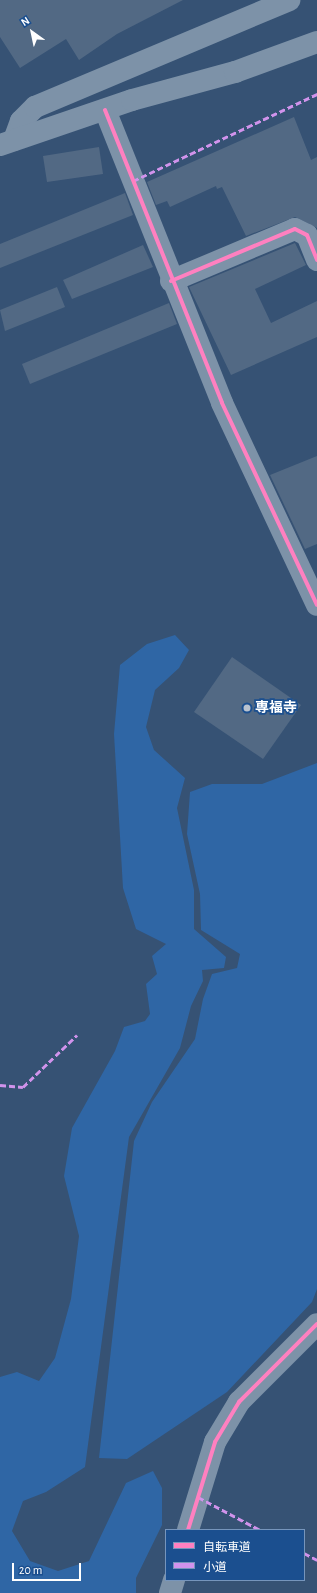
<!DOCTYPE html>
<html>
<head>
<meta charset="utf-8">
<style>
	body { margin:0 }
	#map { position:relative; width:317px; height:1593px; overflow:hidden; background:#365274; font-family:"Alegreya Sans","Noto Sans JP",sans-serif }
	div>[style] { position:absolute }
	.green>* { inset:0; background:#2f66a5 }
	.building>* { inset:0; background:#526984 }
	.minor>* { height:22px; margin:-11px; padding:0 11px; transform-origin:11px; border-radius:11px; background:#7d92a8 }
	.quiet>* { height:3px; margin-top:-1.5px; transform-origin:0; background:repeating-linear-gradient(90deg,#d193ec 0 6px,transparent 0 9px) }
	.cycleway>* { height:4px; margin:-2px; padding:0 2px; transform-origin:2px; border-radius:2px; background:#ff80c0 }
	.dots>* { width:11px; height:11px; translate:-50% -50%; box-sizing:border-box; border:2px solid #1b4f8f; border-radius:50% }
	span { translate:-50% -50%; white-space:nowrap; text-align:center; line-height:1.15; -webkit-text-stroke:3.5px #1b4f8f; paint-order:stroke }
	.poi-label { font-size:14px; color:#fff; font-weight:700 }
	.left { translate:0 -50%; text-align:left }
	.legend { position:absolute; left:165px; top:1529px; width:140px; height:52px; box-sizing:border-box; background:#1b4f8f; border:1px solid #7695bc; margin:0; padding:5px 7px; list-style:none; font-size:12px; color:#fff }
	.legend li { display:flex; align-items:center; gap:8px; height:20px }
	.legend b { width:20px; border:1px solid #7695bc }
	.north { position:absolute; left:12px; top:12px; width:40px; height:40px; -webkit-text-stroke:3px #1b4f8f; paint-order:stroke; rotate:327deg; font-size:11px; font-weight:700; line-height:16px; text-align:center; color:#fff }
	.north::after { content:''; display:block; margin:auto; width:14px; height:18px; background:#fff; clip-path:polygon(50% 0,100% 100%,50% 72%,0 100%) }
	.scale { position:absolute; left:12px; top:1563px; width:69px; height:18px; box-sizing:border-box; border:2px solid #fff; border-top:0; padding-left:5px; font-size:12px; line-height:14px; white-space:nowrap; color:#fff; -webkit-text-stroke:3px #1b4f8f; paint-order:stroke }
</style>
</head>
<body>
<div id="map">
	<div class="green">
		<div style="clip-path:polygon(175px 635px,189px 650px,179px 668px,155px 690px,146px 727px,154px 750px,185px 778px,177px 808px,194px 890px,194px 929px,226px 957px,224px 968px,202px 970px,203px 981px,191px 1006px,180px 1048px,129px 1137px,85px 1467px,46px 1492px,23px 1501px,12px 1531px,30px 1561px,58px 1571px,89px 1561px,126px 1483px,153px 1471px,162px 1488px,162px 1525px,136px 1578px,136px 1593px,0 1593px,0 1377px,17px 1372px,39px 1381px,55px 1358px,71px 1299px,79px 1236px,64px 1176px,72px 1128px,115px 1051px,124px 1027px,145px 1021px,150px 1014px,146px 984px,157px 974px,152px 956px,166px 944px,136px 929px,123px 888px,114px 734px,120px 665px,147px 644px)"></div>
		<div style="clip-path:polygon(317px 763px,317px 1289px,312px 1302px,227px 1392px,127px 1459px,99px 1458px,134px 1141px,152px 1102px,195px 1039px,203px 999px,212px 974px,237px 968px,240px 954px,201px 930px,200px 894px,187px 834px,190px 792px,212px 784px,262px 784px)"></div>
	</div>
	<div class="building">
		<div style="clip-path:polygon(0 0,183px 0,117px 34px,79px 60px,66px 39px,20px 68px,0 37px)"></div>
		<div style="clip-path:polygon(294px 117px,311px 160px,317px 157px,317px 228px,295px 217px,246px 236px,222px 187px,217px 189px,216px 186px,170px 207px,167px 201px,156px 205px,147px 182px)"></div>
		<div style="clip-path:polygon(99px 147px,103px 174px,47px 182px,43px 156px)"></div>
		<div style="clip-path:polygon(125px 193px,133px 215px,0 268px,0 244px)"></div>
		<div style="clip-path:polygon(295px 243px,306px 265px,255px 289px,271px 323px,317px 301px,317px 337px,231px 375px,189px 287px)"></div>
		<div style="clip-path:polygon(143px 245px,153px 267px,72px 299px,63px 280px)"></div>
		<div style="clip-path:polygon(57px 287px,65px 307px,5px 331px,0 310px)"></div>
		<div style="clip-path:polygon(169px 303px,177px 324px,30px 384px,22px 364px)"></div>
		<div style="clip-path:polygon(317px 456px,317px 544px,305px 549px,270px 475px)"></div>
		<div style="clip-path:polygon(232px 657px,301px 705px,263px 759px,194px 712px)"></div>
	</div>
	<div class="minor">
		<div style="left:105px;top:110px;width:315px;rotate:68.2deg"></div>
		<div style="left:222px;top:403px;width:223px;rotate:64.8deg"></div>
		<div style="left:14px;top:140px;width:20px;rotate:-70deg"></div>
		<div style="left:21px;top:121px;width:20px;rotate:-45deg"></div>
		<div style="left:35px;top:107px;width:276px;rotate:-22.8deg"></div>
		<div style="left:0;top:145px;width:139px;rotate:-18.8deg"></div>
		<div style="left:132px;top:100px;width:107px;rotate:-15.2deg"></div>
		<div style="left:235px;top:72px;width:87px;rotate:-20.1deg"></div>
		<div style="left:171px;top:281px;width:134px;rotate:-22.8deg"></div>
		<div style="left:295px;top:229px;width:13px;rotate:27deg"></div>
		<div style="left:307px;top:235px;width:27px;rotate:68deg"></div>
		<div style="left:188px;top:1530px;width:92px;rotate:-72.9deg"></div>
		<div style="left:215px;top:1442px;width:47px;rotate:-59deg"></div>
		<div style="left:239px;top:1402px;width:110px;rotate:-45deg"></div>
		<div style="left:170px;top:1593px;width:14px;rotate:-73deg"></div>
	</div>
	<div class="quiet">
		<div style="left:133px;top:181px;width:204px;rotate:-25.3deg"></div>
		<div style="left:0;top:1085px;width:23px;rotate:5deg"></div>
		<div style="left:23px;top:1087px;width:75px;rotate:-43.9deg"></div>
		<div style="left:198px;top:1497px;width:70px;rotate:28deg"></div>
		<div style="left:304px;top:1553px;width:15px;rotate:28deg"></div>
	</div>
	<div class="cycleway">
		<div style="left:105px;top:110px;width:315px;rotate:68.2deg"></div>
		<div style="left:222px;top:403px;width:223px;rotate:64.8deg"></div>
		<div style="left:171px;top:281px;width:134px;rotate:-22.8deg"></div>
		<div style="left:295px;top:229px;width:13px;rotate:27deg"></div>
		<div style="left:307px;top:235px;width:27px;rotate:68deg"></div>
		<div style="left:188px;top:1530px;width:92px;rotate:-72.9deg"></div>
		<div style="left:215px;top:1442px;width:47px;rotate:-59deg"></div>
		<div style="left:239px;top:1402px;width:110px;rotate:-45deg"></div>
	</div>
	<div class="dots">
		<div style="left:247px;top:708px;background:#b9c2ce"></div>
	</div>
	<div class="poi-label">
		<span class="left" style="left:255px;top:708px">専福寺</span>
	</div>
	<ul class="legend">
	<li><b style="height:5px;background:#ff80c0"></b>自転車道</li>
	<li><b style="height:5px;background:#d193ec"></b>小道</li>
	</ul>
	<div class="north">N</div>
	<div class="scale">20 m</div>
</div>
</body>
</html>
